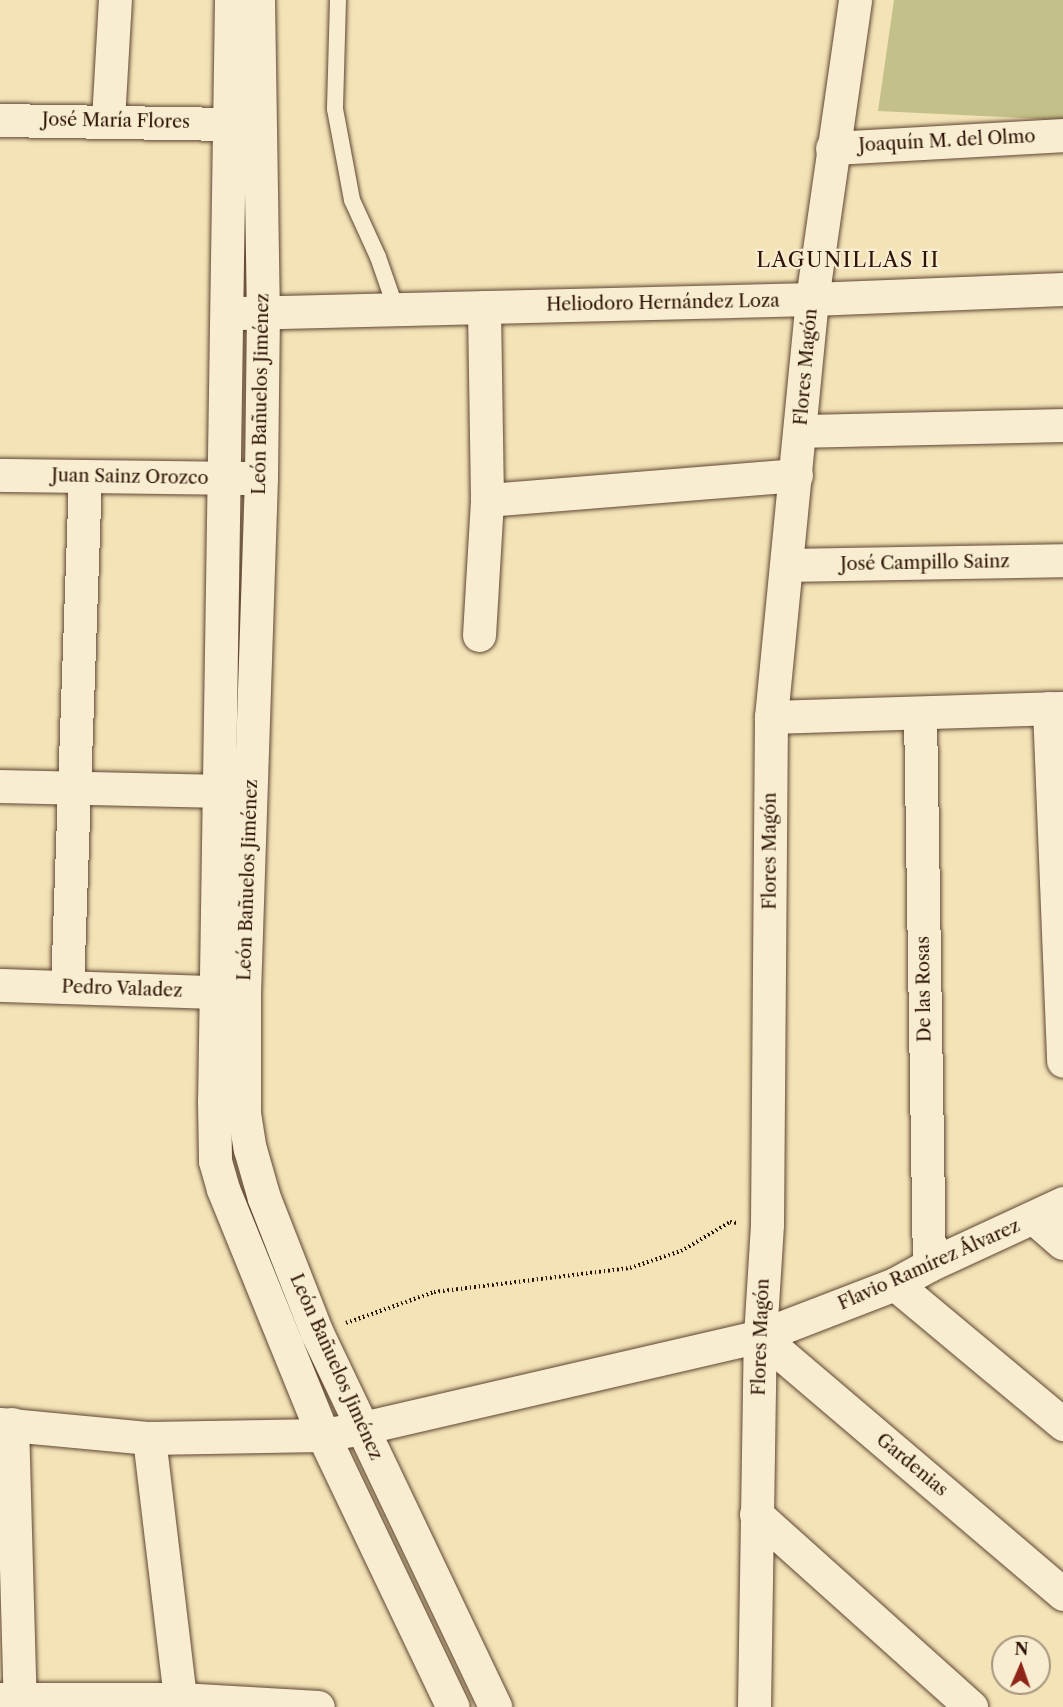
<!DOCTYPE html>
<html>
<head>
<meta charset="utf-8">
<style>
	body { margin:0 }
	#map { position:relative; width:1063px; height:1707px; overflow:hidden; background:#f4e3b7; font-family:"Libre Caslon Text",serif }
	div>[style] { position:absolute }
	.green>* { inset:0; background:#c3c189 }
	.path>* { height:4px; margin-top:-2px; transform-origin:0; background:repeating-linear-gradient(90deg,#2d1205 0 1.5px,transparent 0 4.5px) }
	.roads { filter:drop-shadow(0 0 2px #5f4632) drop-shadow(0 0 2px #5f4632) }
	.service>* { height:16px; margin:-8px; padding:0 8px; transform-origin:8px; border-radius:8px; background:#f8edd0 }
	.minor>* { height:33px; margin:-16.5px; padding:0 16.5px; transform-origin:16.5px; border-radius:16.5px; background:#f8edd0 }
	span { translate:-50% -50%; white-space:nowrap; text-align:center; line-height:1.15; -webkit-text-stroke:4.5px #f8edd0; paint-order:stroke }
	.street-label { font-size:18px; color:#2d1205 }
	.quarter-label { font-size:21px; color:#2d1205; letter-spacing:1.5px }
	.north { position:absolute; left:991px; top:1635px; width:60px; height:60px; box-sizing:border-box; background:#f8edd0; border:2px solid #a7957f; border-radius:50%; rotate:2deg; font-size:16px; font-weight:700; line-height:24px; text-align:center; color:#2d1205 }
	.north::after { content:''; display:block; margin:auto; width:21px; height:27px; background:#8f2418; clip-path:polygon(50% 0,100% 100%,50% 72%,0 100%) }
</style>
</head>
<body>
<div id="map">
	<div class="green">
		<div style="clip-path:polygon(894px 0,1063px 0,1063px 120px,878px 111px)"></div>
	</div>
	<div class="path">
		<div style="left:346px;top:1323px;width:93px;rotate:-19.4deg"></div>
		<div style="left:434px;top:1292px;width:197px;rotate:-7deg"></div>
		<div style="left:630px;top:1268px;width:54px;rotate:-18.4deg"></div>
		<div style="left:681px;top:1251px;width:57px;rotate:-30.6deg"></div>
		<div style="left:730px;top:1222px;width:8px;rotate:7deg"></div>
	</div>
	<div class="roads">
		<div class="service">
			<div style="left:338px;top:0;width:109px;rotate:91.6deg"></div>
			<div style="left:335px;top:109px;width:93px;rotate:79.4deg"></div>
			<div style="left:352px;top:200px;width:63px;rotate:65.5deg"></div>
			<div style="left:378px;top:257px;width:55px;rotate:70.9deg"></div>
		</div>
		<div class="minor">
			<div style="left:231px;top:0;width:1101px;rotate:90.88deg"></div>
			<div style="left:214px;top:1101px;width:60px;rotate:89deg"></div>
			<div style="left:215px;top:1161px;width:29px;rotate:74deg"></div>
			<div style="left:223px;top:1189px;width:266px;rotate:67.9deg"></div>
			<div style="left:323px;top:1435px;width:301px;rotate:64.5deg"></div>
			<div style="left:258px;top:0;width:312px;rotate:89.1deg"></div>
			<div style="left:263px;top:312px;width:166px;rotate:90.7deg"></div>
			<div style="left:261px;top:478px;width:516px;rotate:91.89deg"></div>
			<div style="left:244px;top:994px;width:119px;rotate:90deg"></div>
			<div style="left:244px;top:1113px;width:36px;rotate:81deg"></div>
			<div style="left:250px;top:1149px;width:51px;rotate:74.1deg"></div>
			<div style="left:264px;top:1198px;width:145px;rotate:68.6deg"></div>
			<div style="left:317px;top:1333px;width:414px;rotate:64.5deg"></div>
			<div style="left:0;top:120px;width:231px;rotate:1deg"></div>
			<div style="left:108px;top:120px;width:120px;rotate:-86.7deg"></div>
			<div style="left:832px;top:148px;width:231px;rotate:-3.2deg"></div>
			<div style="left:240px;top:313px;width:572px;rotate:-1.4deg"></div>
			<div style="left:812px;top:299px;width:251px;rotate:-2.3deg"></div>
			<div style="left:800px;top:431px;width:263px;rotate:-1.3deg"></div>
			<div style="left:0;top:475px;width:247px;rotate:0.7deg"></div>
			<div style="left:487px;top:500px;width:310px;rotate:-4.6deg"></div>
			<div style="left:787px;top:565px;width:276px;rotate:-1deg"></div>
			<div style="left:479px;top:635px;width:135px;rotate:-86.6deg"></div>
			<div style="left:487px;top:500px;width:193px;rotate:-90.9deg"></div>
			<div style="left:1049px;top:708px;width:353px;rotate:87.7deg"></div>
			<div style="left:920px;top:713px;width:552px;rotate:89.07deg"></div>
			<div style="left:771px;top:717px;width:292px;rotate:-1.8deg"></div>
			<div style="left:0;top:786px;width:219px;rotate:1.3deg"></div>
			<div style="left:0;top:985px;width:236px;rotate:1.9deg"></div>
			<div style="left:67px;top:987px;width:511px;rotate:-87.98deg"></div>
			<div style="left:1034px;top:1218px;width:38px;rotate:41deg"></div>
			<div style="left:895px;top:1284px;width:219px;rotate:39.8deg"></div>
			<div style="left:760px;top:1336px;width:398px;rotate:40.4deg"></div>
			<div style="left:0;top:1424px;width:150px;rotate:5.4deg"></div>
			<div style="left:149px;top:1438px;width:174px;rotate:-1deg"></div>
			<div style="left:323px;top:1435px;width:40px;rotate:-10deg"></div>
			<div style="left:362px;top:1428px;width:408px;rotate:-13deg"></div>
			<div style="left:760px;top:1336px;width:145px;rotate:-21.1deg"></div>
			<div style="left:895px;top:1284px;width:39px;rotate:-29deg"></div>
			<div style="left:929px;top:1265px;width:148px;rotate:-24.8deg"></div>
			<div style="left:12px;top:1424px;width:283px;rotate:88.4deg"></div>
			<div style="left:149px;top:1438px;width:263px;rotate:83.2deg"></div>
			<div style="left:756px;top:1514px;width:289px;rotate:41.9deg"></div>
			<div style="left:0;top:1699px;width:180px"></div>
			<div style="left:180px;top:1699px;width:138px;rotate:3.3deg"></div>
			<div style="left:754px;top:1707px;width:371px;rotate:-89.1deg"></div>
			<div style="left:760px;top:1336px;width:112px;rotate:-86.4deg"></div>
			<div style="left:767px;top:1224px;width:507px;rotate:-89.55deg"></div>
			<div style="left:771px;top:717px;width:420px;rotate:-84.4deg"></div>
			<div style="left:812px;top:299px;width:302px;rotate:-81.8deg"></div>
		</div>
	</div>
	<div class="street-label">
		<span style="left:116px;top:121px;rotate:1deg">José María Flores</span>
		<span style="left:947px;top:141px;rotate:-3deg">Joaquín M. del Olmo</span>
		<span style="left:663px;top:303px;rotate:-1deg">Heliodoro Hernández Loza</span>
		<span style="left:806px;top:367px;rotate:-85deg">Flores Magón</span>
		<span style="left:261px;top:394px;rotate:-89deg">León Bañuelos Jiménez</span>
		<span style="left:130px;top:477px;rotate:1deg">Juan Sainz Orozco</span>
		<span style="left:925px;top:563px;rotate:-1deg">José Campillo Sainz</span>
		<span style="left:770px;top:851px;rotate:-90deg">Flores Magón</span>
		<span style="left:248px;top:880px;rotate:-88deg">León Bañuelos Jiménez</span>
		<span style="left:122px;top:989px;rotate:2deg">Pedro Valadez</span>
		<span style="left:924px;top:989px;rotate:-91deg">De las Rosas</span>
		<span style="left:929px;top:1265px;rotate:-24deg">Flavio Ramírez Álvarez</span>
		<span style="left:761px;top:1337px;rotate:-88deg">Flores Magón</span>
		<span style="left:336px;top:1367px;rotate:66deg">León Bañuelos Jiménez</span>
		<span style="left:912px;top:1465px;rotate:40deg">Gardenias</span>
	</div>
	<div class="quarter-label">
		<span style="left:848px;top:260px">LAGUNILLAS II</span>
	</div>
	<div class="north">N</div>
</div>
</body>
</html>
